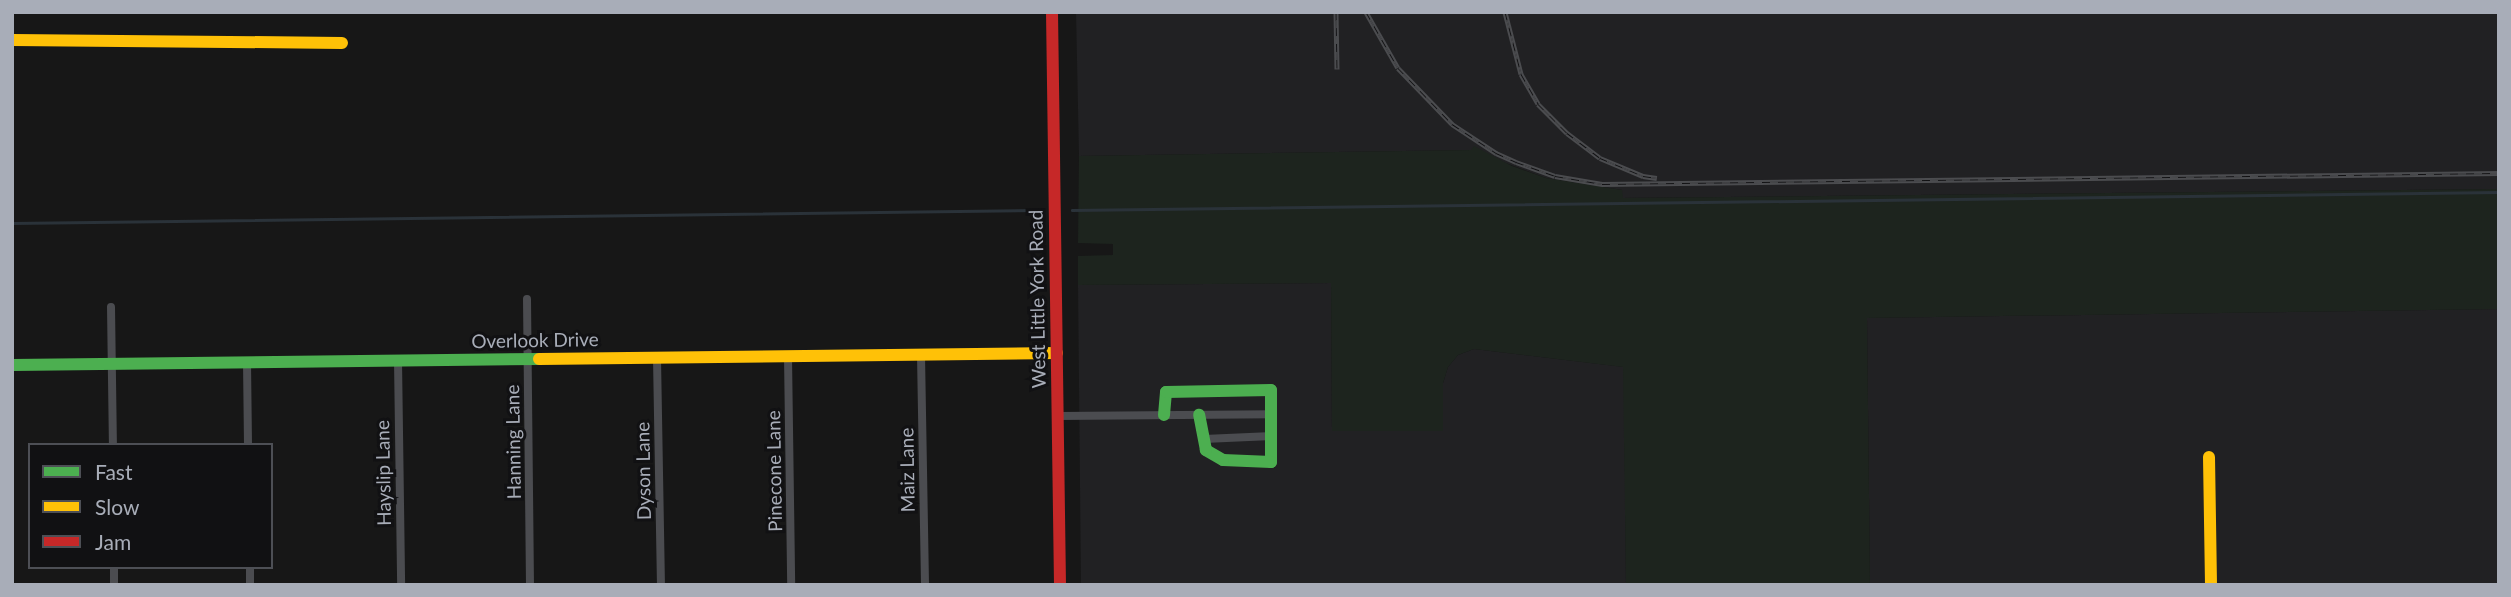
<!DOCTYPE html>
<html>
<head>
<meta charset="utf-8">
<style>
	body { margin:0 }
	#map { position:relative; width:2511px; height:597px; overflow:hidden; background:#171717; font-family:Lato,sans-serif }
	div>[style] { position:absolute }
	.built>* { inset:0; background:#212123 }
	.green>* { inset:0; background:#1d241e }
	.stream>* { height:2.5px; margin:-1.25px; padding:0 1.25px; transform-origin:1.25px; border-radius:1.25px; background:#2a3239 }
	.street>* { height:8px; margin:-4px; padding:0 4px; transform-origin:4px; border-radius:4px; background:#4b4c50 }
	.fast>* { height:12px; margin:-6px; padding:0 6px; transform-origin:6px; border-radius:6px; background:#4caf50 }
	.slow>* { height:12px; margin:-6px; padding:0 6px; transform-origin:6px; border-radius:6px; background:#ffc107 }
	.jam>* { height:12px; margin:-6px; padding:0 6px; transform-origin:6px; border-radius:6px; background:#c62828 }
	.rail>* { height:5px; margin-top:-2.5px; transform-origin:0; background:repeating-linear-gradient(90deg,#111113 0 8px,#4b4c4f 0 16px); box-sizing:border-box; border-block:2px solid #4b4c4f }
	span { translate:-50% -50%; white-space:nowrap; text-align:center; line-height:1.15; -webkit-text-stroke:6px #111113; paint-order:stroke }
	.street-label { font-size:19px; color:#a8adb8 }
	.frame { position:absolute; inset:0; border:14px solid #a8adb8; pointer-events:none }
	.legend { position:absolute; left:28px; top:443px; width:245px; height:126px; box-sizing:border-box; background:#111113; border:2px solid #4d4f55; margin:0; padding:9px 12px; list-style:none; font-size:21px; color:#a8adb8 }
	.legend li { display:flex; align-items:center; gap:14px; height:35px }
	.legend b { width:35px; border:2px solid #4d4f55 }
</style>
</head>
<body>
<div id="map">
	<div class="built">
		<div style="clip-path:polygon(1076px 12px,2499px 12px,2499px 189px,1622px 198px,1622px 190px,1546px 178px,1471px 150px,1079px 156px)"></div>
		<div style="clip-path:polygon(1331px 283px,1332px 431px,1442px 431px,1443px 383px,1448px 367px,1458px 355px,1474px 349px,1624px 367px,1626px 585px,1081px 585px,1078px 285px)"></div>
		<div style="clip-path:polygon(2499px 309px,2499px 585px,1870px 585px,1867px 318px)"></div>
	</div>
	<div class="green">
		<div style="clip-path:polygon(1474px 146px,1512px 166px,1546px 178px,1622px 190px,1623px 198px,2499px 189px,2499px 309px,1867px 318px,1870px 585px,1626px 585px,1623px 367px,1474px 349px,1458px 355px,1448px 367px,1443px 383px,1443px 431px,1332px 431px,1331px 283px,1078px 285px,1078px 256px,1113px 255px,1113px 244px,1078px 243px,1079px 156px,1471px 150px)"></div>
	</div>
	<div class="stream">
		<div style="left:1072px;top:210px;width:1427px;rotate:-0.72deg"></div>
		<div style="left:12px;top:223px;width:1023px;rotate:-0.73deg"></div>
	</div>
	<div class="street">
		<div style="left:527px;top:299px;width:286px;rotate:89.4deg"></div>
		<div style="left:111px;top:307px;width:138px;rotate:89.2deg"></div>
		<div style="left:921px;top:355px;width:230px;rotate:89deg"></div>
		<div style="left:788px;top:356px;width:229px;rotate:89.2deg"></div>
		<div style="left:657px;top:358px;width:227px;rotate:89deg"></div>
		<div style="left:398px;top:360px;width:225px;rotate:89.2deg"></div>
		<div style="left:247px;top:362px;width:83px;rotate:89.3deg"></div>
		<div style="left:1058px;top:416px;width:214px;rotate:-0.5deg"></div>
		<div style="left:1204px;top:439px;width:68px;rotate:-2.5deg"></div>
		<div style="left:114px;top:567px;width:18px;rotate:90deg"></div>
		<div style="left:250px;top:567px;width:18px;rotate:90deg"></div>
	</div>
	<div class="fast">
		<div style="left:12px;top:365px;width:527px;rotate:-0.65deg"></div>
		<div style="left:1164px;top:415px;width:23px;rotate:-85deg"></div>
		<div style="left:1166px;top:392px;width:105px;rotate:-1.1deg"></div>
		<div style="left:1271px;top:390px;width:72px;rotate:90deg"></div>
		<div style="left:1271px;top:462px;width:48px;rotate:-177.6deg"></div>
		<div style="left:1223px;top:460px;width:20px;rotate:-150deg"></div>
		<div style="left:1206px;top:450px;width:36px;rotate:-101deg"></div>
	</div>
	<div class="slow">
		<div style="left:12px;top:40px;width:330px;rotate:0.5deg"></div>
		<div style="left:539px;top:359px;width:518px;rotate:-0.66deg"></div>
		<div style="left:2209px;top:457px;width:128px;rotate:89.1deg"></div>
	</div>
	<div class="jam">
		<div style="left:1052px;top:12px;width:573px;rotate:89.2deg"></div>
	</div>
	<div class="rail">
		<div style="left:1336px;top:12px;width:57px;rotate:89deg"></div>
		<div style="left:1366px;top:12px;width:64px;rotate:60.3deg"></div>
		<div style="left:1398px;top:68px;width:78px;rotate:46deg"></div>
		<div style="left:1452px;top:124px;width:53px;rotate:33.4deg"></div>
		<div style="left:1496px;top:153px;width:22px;rotate:24deg"></div>
		<div style="left:1516px;top:162px;width:41px;rotate:19.7deg"></div>
		<div style="left:1555px;top:176px;width:48px;rotate:9.7deg"></div>
		<div style="left:1602px;top:184px;width:897px;rotate:-0.7deg"></div>
		<div style="left:1505px;top:12px;width:64px;rotate:75.5deg"></div>
		<div style="left:1521px;top:74px;width:34px;rotate:60deg"></div>
		<div style="left:1538px;top:104px;width:41px;rotate:45deg"></div>
		<div style="left:1567px;top:133px;width:41px;rotate:37.1deg"></div>
		<div style="left:1600px;top:158px;width:47px;rotate:22.7deg"></div>
		<div style="left:1643px;top:176px;width:14px;rotate:8deg"></div>
	</div>
	<div class="street-label">
		<span style="left:1037px;top:299px;rotate:-91deg">West Little York Road</span>
		<span style="left:535px;top:340px;rotate:-1deg">Overlook Drive</span>
		<span style="left:513px;top:442px;rotate:-91deg">Hanning Lane</span>
		<span style="left:907px;top:470px;rotate:-91deg">Maiz Lane</span>
		<span style="left:643px;top:471px;rotate:-91deg">Dyson Lane</span>
		<span style="left:774px;top:471px;rotate:-91deg">Pinecone Lane</span>
		<span style="left:383px;top:473px;rotate:-91deg">Hayslip Lane</span>
	</div>
	<div class="frame"></div>
	<ul class="legend">
	<li><b style="height:9px;background:#4caf50"></b>Fast</li>
	<li><b style="height:9px;background:#ffc107"></b>Slow</li>
	<li><b style="height:9px;background:#c62828"></b>Jam</li>
	</ul>
</div>
</body>
</html>
